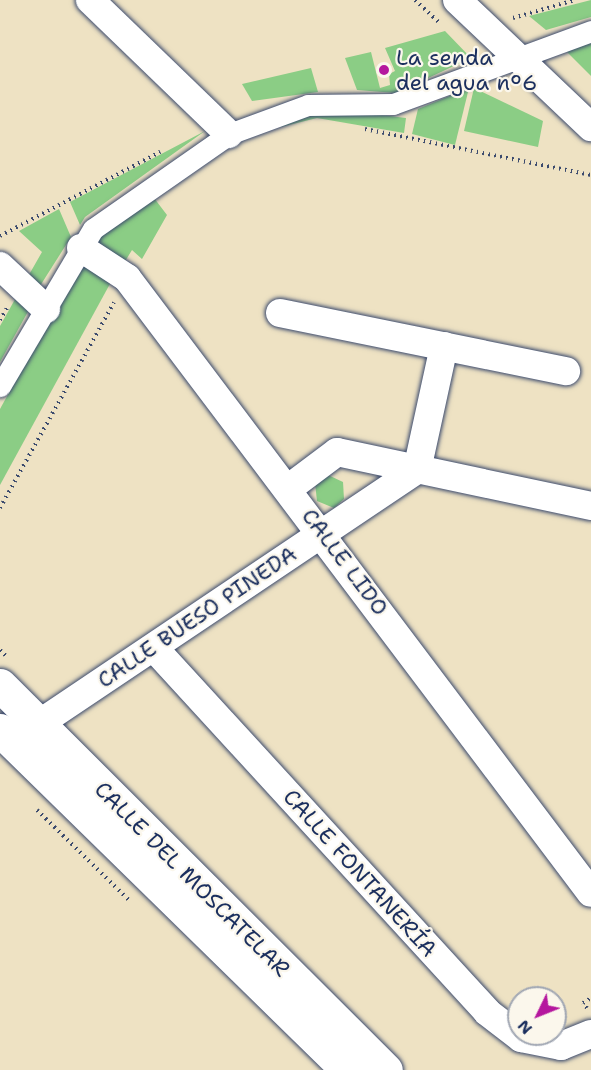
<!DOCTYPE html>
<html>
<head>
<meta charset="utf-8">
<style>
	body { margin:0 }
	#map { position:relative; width:591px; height:1070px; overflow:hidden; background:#eee2c3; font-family:"Shantell Sans",sans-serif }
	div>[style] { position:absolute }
	.green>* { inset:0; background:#8bcd85 }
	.path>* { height:4px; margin-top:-2px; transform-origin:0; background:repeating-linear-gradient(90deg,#3b4a6d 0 1.5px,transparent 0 6px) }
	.roads { filter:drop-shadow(0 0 2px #3b4a6d) drop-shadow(0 0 2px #3b4a6d) }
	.pedestrian>* { height:21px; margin:-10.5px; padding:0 10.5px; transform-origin:10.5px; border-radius:10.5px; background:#fff }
	.minor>* { height:28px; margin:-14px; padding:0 14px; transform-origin:14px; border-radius:14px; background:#fff }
	.tertiary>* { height:33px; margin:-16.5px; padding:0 16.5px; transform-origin:16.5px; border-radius:16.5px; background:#fff }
	.dots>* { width:16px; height:16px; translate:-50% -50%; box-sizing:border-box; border:3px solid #fbf7ec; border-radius:50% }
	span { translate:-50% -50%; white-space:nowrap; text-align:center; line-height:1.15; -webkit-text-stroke:4.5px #fbf7ec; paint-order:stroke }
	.poi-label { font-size:22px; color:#1b2f5e }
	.left { translate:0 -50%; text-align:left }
	.street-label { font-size:22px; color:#1b2f5e }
	.north { position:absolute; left:507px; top:986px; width:60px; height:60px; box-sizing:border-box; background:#fbf7ec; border:2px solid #a1a7b3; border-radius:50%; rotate:227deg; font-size:16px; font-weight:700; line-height:24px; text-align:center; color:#1b2f5e }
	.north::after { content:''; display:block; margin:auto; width:21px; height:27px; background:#b5179e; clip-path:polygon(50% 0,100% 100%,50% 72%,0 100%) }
</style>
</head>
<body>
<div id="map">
	<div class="green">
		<div style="clip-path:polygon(591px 0,591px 17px,546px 30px,529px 16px)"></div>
		<div style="clip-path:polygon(445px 31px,471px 58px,396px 93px,357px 90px,345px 58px,371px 52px,380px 88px,390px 85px,389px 74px,395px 71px,385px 48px)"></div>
		<div style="clip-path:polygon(591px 38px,591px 76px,562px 47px)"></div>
		<div style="clip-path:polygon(311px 68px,318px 92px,252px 101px,242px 84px)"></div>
		<div style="clip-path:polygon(469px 88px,455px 145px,412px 134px,418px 109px)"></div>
		<div style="clip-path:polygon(474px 88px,543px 121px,538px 147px,464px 131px)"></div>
		<div style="clip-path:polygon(349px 111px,406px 118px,404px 133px,317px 118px,281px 127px,276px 121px)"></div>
		<div style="clip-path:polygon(205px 131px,85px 217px,80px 225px,70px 202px)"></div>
		<div style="clip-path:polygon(151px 194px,167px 215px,142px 259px,132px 250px,121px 268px,94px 238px)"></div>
		<div style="clip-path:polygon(59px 209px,71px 237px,40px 286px,26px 280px,42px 252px,19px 231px)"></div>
		<div style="clip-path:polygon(87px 251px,117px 271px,0 485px,0 409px)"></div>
		<div style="clip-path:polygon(18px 294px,30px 308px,0 362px,0 326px)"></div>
		<div style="clip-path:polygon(328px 475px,343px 482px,344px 499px,334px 508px,317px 501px,315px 483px)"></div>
	</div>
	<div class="path">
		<div style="left:415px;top:0;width:33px;rotate:43deg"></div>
		<div style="left:513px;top:18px;width:65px;rotate:-16.2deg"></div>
		<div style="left:365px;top:129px;width:231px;rotate:11.5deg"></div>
		<div style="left:0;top:236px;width:181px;rotate:-27.7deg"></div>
		<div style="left:0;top:320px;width:14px;rotate:-60deg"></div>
		<div style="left:0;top:508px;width:235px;rotate:-61deg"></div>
		<div style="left:0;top:650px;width:11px;rotate:45deg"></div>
		<div style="left:37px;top:810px;width:130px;rotate:44.4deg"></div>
		<div style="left:587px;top:1008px;width:6px;rotate:-129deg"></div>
		<div style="left:583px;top:1003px;width:9px;rotate:-32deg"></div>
	</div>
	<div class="roads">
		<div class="pedestrian">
			<div style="left:0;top:386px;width:182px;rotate:-59.4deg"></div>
			<div style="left:93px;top:229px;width:166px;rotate:-34.9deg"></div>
			<div style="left:229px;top:134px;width:84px;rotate:-20.2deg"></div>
			<div style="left:308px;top:105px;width:85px;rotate:-0.7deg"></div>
			<div style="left:393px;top:104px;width:211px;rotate:-20.2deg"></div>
		</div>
		<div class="minor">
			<div style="left:90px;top:0;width:193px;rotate:44deg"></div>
			<div style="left:457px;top:0;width:185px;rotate:43.5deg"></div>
			<div style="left:81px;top:248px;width:55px;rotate:33.1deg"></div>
			<div style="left:127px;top:278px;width:770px;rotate:52.97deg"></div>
			<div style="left:0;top:266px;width:63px;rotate:43.1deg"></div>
			<div style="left:280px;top:313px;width:292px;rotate:11.5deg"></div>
			<div style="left:289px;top:488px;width:60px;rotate:-36.9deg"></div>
			<div style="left:337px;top:452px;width:260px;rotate:12deg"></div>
			<div style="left:154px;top:648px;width:493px;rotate:47.5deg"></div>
			<div style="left:487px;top:1012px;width:43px;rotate:37.4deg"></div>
			<div style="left:521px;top:1038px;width:41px;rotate:11.3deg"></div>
			<div style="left:561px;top:1046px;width:32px;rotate:-22deg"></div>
			<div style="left:37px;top:725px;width:458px;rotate:-33.9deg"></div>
			<div style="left:417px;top:470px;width:127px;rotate:-77.7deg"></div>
		</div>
		<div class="tertiary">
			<div style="left:0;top:685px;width:545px;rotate:44.93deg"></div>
			<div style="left:0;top:730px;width:486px;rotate:44.4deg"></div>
		</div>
	</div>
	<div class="dots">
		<div style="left:384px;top:70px;background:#b5179e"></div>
	</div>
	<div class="poi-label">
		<span class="left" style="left:396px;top:70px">La senda<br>del agua nº6</span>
	</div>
	<div class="street-label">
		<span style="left:345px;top:562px;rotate:53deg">CALLE LIDO</span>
		<span style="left:197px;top:617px;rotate:-34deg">CALLE BUESO PINEDA</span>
		<span style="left:360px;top:873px;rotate:48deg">CALLE FONTANERÍA</span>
		<span style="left:192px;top:879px;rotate:45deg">CALLE DEL MOSCATELAR</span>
	</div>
	<div class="north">N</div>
</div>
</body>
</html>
